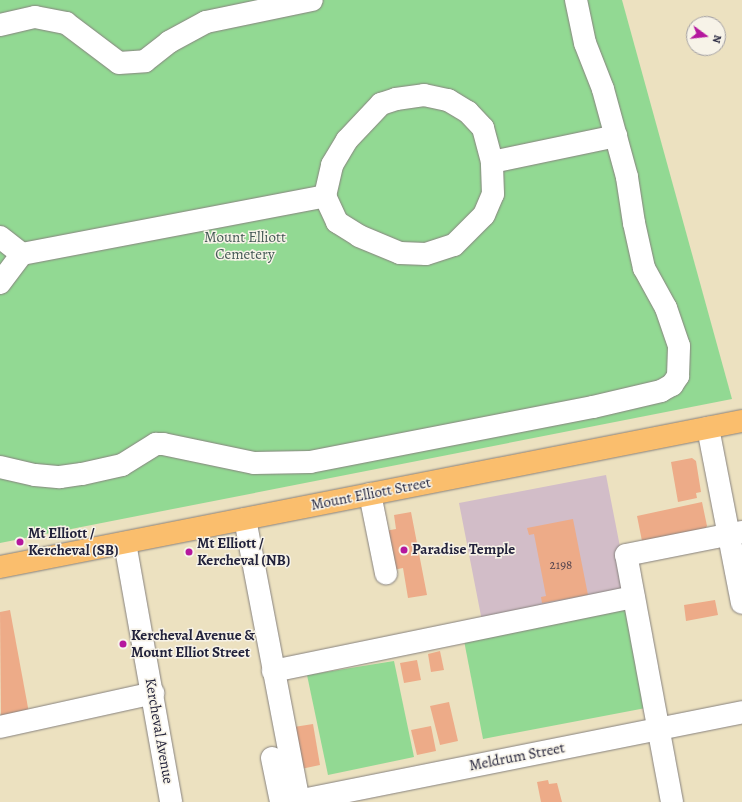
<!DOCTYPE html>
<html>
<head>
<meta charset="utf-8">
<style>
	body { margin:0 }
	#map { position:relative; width:742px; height:802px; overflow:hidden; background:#ece1c0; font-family:Alegreya,serif }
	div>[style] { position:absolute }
	.industrial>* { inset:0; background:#d2bdc8 }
	.green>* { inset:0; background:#92d993 }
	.building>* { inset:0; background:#edab88 }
	.roads { filter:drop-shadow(0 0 1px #87827e) drop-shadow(0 0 1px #87827e) }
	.minor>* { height:22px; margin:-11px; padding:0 11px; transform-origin:11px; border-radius:11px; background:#fff }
	.major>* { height:22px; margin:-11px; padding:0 11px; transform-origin:11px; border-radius:11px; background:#fabe6d }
	.dots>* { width:11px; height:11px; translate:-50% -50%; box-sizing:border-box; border:2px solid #f7f3e8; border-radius:50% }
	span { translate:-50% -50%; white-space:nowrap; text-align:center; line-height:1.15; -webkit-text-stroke:3px #f7f3e8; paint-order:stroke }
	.number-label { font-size:13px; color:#55444e }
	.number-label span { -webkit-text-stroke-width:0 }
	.park-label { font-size:15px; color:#445955 }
	.street-label { font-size:15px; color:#22223b }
	.poi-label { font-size:15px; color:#22223b; font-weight:700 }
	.left { translate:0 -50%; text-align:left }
	.north { position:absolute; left:686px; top:16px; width:40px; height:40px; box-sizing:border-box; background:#f7f3e8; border:1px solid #a29fa3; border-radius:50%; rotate:105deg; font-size:11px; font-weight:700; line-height:16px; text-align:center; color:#22223b }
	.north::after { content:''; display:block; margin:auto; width:14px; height:18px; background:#b5179e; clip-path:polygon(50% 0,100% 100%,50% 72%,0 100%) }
</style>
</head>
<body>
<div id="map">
	<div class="industrial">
		<div style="clip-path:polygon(606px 475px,629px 593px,483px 739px,482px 621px,459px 503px)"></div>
	</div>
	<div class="green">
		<div style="clip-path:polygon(0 0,622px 0,732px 399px,0 543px)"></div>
		<div style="clip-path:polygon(629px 593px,651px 707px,483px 739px,461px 625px)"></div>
		<div style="clip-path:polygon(394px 661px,414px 757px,328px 775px,307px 675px)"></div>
	</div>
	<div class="building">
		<div style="clip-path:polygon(692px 458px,696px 461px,701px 492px,696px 493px,697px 498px,678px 502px,671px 462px)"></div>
		<div style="clip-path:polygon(702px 502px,707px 526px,702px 534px,643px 546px,637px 516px)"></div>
		<div style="clip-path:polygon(411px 512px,427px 595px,408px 598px,403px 568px,393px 570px,385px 531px,396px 529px,394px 515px)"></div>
		<div style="clip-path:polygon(573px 519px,588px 595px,542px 603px,541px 597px,546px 596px,534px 534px,529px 535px,527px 528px)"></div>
		<div style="clip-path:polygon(715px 600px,718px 615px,686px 621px,684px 605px)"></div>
		<div style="clip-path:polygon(10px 610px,29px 713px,1px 719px,0 612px)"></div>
		<div style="clip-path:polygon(440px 651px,444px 670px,431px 672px,428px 654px)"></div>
		<div style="clip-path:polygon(417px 660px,421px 680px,404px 683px,400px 663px)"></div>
		<div style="clip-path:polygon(449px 702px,458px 741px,440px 745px,430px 706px)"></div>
		<div style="clip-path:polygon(313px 724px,320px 765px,301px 769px,294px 727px)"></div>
		<div style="clip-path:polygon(431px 726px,436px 751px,417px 755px,411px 730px)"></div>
		<div style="clip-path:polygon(548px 780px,549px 784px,557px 783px,562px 802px,541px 802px,537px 782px)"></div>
	</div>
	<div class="roads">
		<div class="minor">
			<div style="left:0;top:25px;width:36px;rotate:-13deg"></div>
			<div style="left:35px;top:17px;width:32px;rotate:11deg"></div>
			<div style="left:66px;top:23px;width:66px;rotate:37deg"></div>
			<div style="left:119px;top:63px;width:26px;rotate:-4deg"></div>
			<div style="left:145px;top:61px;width:31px;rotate:-38deg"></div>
			<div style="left:169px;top:42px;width:42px;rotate:-28.4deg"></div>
			<div style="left:206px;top:22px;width:108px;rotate:-11.7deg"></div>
			<div style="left:325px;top:196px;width:29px;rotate:65deg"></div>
			<div style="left:337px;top:222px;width:26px;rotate:32deg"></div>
			<div style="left:359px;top:236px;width:44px;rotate:22.5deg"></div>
			<div style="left:400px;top:253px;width:26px;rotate:2deg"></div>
			<div style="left:426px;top:254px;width:29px;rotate:-18deg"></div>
			<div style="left:454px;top:245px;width:42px;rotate:-45deg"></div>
			<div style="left:484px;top:215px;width:23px;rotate:-67deg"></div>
			<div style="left:493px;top:194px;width:32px;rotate:-92deg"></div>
			<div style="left:0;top:237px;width:28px;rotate:38deg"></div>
			<div style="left:22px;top:254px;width:309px;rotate:-10.8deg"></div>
			<div style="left:325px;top:196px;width:32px;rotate:-77deg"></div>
			<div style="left:332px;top:165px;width:29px;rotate:-59deg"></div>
			<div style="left:347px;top:140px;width:50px;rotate:-46.6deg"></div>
			<div style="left:381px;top:104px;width:16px;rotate:-18deg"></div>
			<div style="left:396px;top:99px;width:28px;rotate:-8deg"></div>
			<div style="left:424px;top:95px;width:25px;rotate:12deg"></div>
			<div style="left:448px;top:100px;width:23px;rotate:31deg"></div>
			<div style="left:468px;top:112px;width:22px;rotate:47deg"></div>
			<div style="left:483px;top:128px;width:35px;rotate:75deg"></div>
			<div style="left:492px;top:162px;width:127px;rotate:-11.8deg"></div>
			<div style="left:0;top:283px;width:36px;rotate:-53deg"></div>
			<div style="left:708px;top:428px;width:178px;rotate:79deg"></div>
			<div style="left:0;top:467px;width:36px;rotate:13deg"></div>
			<div style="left:35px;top:475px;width:25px;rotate:5deg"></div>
			<div style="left:60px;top:477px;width:22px;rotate:-8deg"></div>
			<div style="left:82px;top:474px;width:41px;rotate:-12.7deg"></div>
			<div style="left:122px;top:465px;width:40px;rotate:-32deg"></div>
			<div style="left:156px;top:444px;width:7px"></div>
			<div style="left:163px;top:444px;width:93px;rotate:11.8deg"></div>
			<div style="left:254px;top:463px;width:56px;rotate:-1deg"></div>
			<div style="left:310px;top:462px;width:288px;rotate:-11deg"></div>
			<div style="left:593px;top:407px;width:70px;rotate:-13.2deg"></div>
			<div style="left:661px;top:391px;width:13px;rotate:-29deg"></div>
			<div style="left:672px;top:385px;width:11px;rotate:-56deg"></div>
			<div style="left:678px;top:376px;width:30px;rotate:-88deg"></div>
			<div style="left:679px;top:346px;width:40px;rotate:-108.9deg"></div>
			<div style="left:666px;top:308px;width:46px;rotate:-118.8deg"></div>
			<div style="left:644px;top:268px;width:46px;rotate:-102.5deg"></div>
			<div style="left:634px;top:223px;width:47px;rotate:-98.7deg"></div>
			<div style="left:627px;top:177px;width:91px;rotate:-105.3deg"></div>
			<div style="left:603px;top:89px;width:49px;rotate:-111.4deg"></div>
			<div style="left:585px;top:43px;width:44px;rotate:-101.8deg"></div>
			<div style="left:370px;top:494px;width:81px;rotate:78.6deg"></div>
			<div style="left:245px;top:519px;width:288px;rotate:79.2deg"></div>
			<div style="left:125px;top:543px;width:263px;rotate:79.9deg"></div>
			<div style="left:273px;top:671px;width:368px;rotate:-11.6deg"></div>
			<div style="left:0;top:727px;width:157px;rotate:-12.5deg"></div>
			<div style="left:272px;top:758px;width:45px;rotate:78.4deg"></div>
			<div style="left:293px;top:802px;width:458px;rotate:-11.3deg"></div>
			<div style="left:672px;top:802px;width:251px;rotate:-100.5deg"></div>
			<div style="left:626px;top:555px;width:118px;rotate:-11.2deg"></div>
		</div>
		<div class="major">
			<div style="left:0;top:567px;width:756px;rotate:-11.13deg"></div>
		</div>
	</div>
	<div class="dots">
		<div style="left:20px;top:542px;background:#b5179e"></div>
		<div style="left:404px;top:550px;background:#b5179e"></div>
		<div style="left:189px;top:552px;background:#b5179e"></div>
		<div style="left:123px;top:644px;background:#b5179e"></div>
	</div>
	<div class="number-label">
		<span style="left:561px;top:565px">2198</span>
	</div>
	<div class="park-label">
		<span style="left:245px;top:246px">Mount Elliott<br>Cemetery</span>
	</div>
	<div class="street-label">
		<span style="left:371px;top:494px;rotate:-11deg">Mount Elliott Street</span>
		<span style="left:159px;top:731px;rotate:80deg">Kercheval Avenue</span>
		<span style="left:517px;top:757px;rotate:-11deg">Meldrum Street</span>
	</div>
	<div class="poi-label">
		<span class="left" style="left:28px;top:542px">Mt Elliott /<br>Kercheval (SB)</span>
		<span class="left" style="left:197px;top:552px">Mt Elliott /<br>Kercheval (NB)</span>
		<span class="left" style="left:412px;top:550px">Paradise Temple</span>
		<span class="left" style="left:131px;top:644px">Kercheval Avenue &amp;<br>Mount Elliot Street</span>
	</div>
	<div class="north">N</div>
</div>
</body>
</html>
